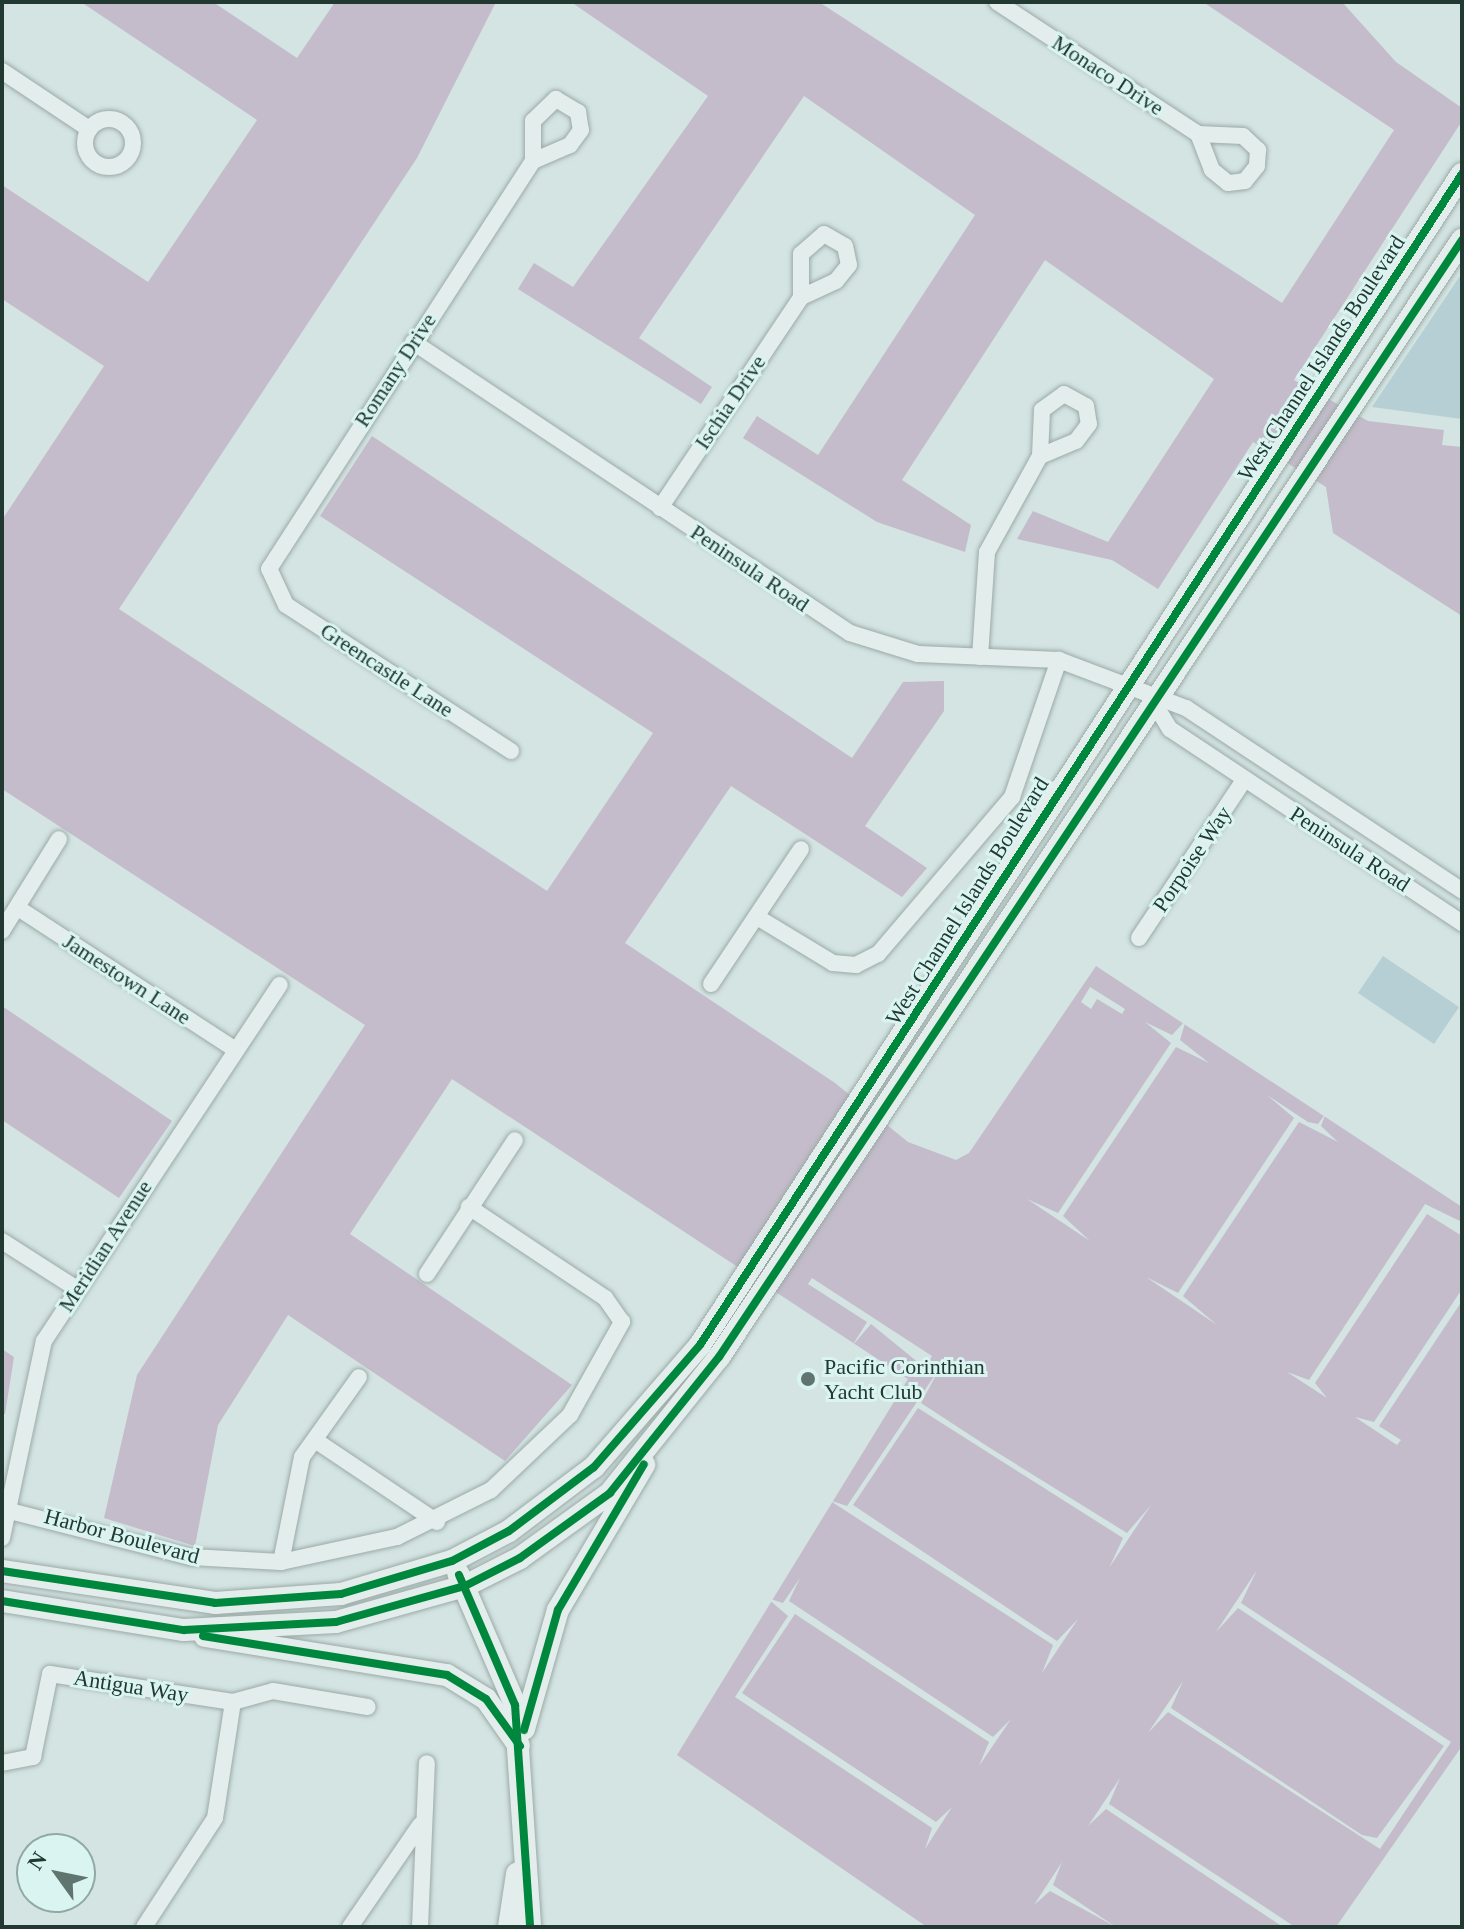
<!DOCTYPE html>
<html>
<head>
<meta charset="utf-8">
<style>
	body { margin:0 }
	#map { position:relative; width:1464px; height:1929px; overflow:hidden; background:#d3e4e2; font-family:"Times New Roman",serif }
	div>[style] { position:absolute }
	.green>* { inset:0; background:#b6cfd4 }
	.water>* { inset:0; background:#c4bccb }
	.pier>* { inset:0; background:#d3e4e2 }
	.roads { filter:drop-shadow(0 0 2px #9baaa7) drop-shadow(0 0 2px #9baaa7) }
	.street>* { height:16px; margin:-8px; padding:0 8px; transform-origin:8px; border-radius:8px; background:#e3edec }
	.street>.ring { margin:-8px; padding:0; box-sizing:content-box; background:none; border:16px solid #e3edec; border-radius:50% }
	.secondary>* { height:22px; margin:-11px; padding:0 11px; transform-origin:11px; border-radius:11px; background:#e3edec }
	.cycleway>* { height:8px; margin:-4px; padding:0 4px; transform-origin:4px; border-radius:4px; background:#00873e }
	.dots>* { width:22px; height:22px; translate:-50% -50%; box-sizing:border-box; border:4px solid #daf4f1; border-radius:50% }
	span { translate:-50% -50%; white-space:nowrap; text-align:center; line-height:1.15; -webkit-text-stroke:6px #daf4f1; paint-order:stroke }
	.street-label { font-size:22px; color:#223931 }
	.poi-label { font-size:22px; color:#223931 }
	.left { translate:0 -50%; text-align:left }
	.frame { position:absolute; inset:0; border:4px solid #223931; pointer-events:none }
	.north { position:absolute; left:16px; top:1833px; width:80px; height:80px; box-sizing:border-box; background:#daf4f1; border:2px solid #90a9a4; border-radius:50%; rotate:303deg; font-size:22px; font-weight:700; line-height:32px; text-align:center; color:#223931 }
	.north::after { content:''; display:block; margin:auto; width:28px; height:36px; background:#60756f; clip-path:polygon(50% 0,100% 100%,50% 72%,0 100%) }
</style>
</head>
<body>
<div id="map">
	<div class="green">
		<div style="clip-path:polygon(1462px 273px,1462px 419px,1372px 407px)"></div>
		<div style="clip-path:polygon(1383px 956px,1459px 1007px,1434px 1044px,1358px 993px)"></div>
	</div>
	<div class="water">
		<div style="clip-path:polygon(81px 2px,213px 2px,297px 58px,335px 2px,496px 2px,417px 158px,119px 609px,547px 891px,653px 733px,320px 516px,372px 436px,852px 758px,903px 682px,944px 681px,944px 711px,865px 826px,927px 868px,902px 897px,731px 786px,625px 943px,835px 1083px,908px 1142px,956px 1160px,969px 1153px,1096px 966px,1462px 1207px,1462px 1746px,1336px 1927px,927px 1927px,677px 1755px,908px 1379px,452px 1079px,350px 1234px,572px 1385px,505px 1461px,288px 1315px,218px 1425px,195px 1546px,104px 1518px,137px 1375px,365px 1025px,2px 789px,2px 520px,104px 366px,2px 299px,2px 185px,148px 282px,257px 120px)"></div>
		<div style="clip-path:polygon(571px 2px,819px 2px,1282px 303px,1394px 130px,1203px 2px,1342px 2px,1396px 62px,1462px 108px,1462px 121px,1294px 380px,1368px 421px,1444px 430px,1442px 445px,1462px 447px,1462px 616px,1333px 533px,1326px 487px,1253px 442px,1158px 589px,1112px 560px,1017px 539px,1033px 511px,1108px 542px,1214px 379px,1045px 260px,902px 480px,971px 525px,965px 552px,877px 522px,743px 438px,757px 416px,818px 455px,975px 215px,804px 96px,639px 338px,712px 387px,701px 404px,518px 289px,534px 263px,573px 287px,708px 96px)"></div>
		<div style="clip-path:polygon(2px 1006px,172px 1121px,119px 1198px,2px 1120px)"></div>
		<div style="clip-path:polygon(2px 1349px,14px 1357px,5px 1414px,2px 1414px)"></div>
	</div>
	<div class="pier">
		<div style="clip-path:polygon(1090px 987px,1125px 1009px,1122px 1014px,1097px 999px,1091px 1009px,1081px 1002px)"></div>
		<div style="clip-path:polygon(1186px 1020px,1180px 1040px,1209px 1063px,1176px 1047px,1063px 1216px,1090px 1241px,1027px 1199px,1058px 1213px,1171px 1043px,1145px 1022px,1172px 1035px)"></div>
		<div style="clip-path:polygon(1267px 1095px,1308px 1122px,1318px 1124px,1326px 1113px,1321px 1126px,1338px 1142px,1299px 1122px,1183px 1296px,1217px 1325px,1146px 1277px,1178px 1293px,1294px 1118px)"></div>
		<div style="clip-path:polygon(1425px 1204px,1462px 1222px,1462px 1236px,1427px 1214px,1315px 1383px,1327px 1398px,1287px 1372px,1309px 1380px)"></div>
		<div style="clip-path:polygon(812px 1278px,932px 1356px,925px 1368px,871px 1324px,852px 1346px,867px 1322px,808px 1284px)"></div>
		<div style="clip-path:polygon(1462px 1289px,1462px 1301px,1379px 1426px,1401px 1440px,1397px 1445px,1355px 1417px,1374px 1422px)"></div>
		<div style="clip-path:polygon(941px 1366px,921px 1403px,990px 1448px,1127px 1533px,1151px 1505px,1109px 1568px,1123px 1538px,918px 1408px,853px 1505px,1057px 1641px,1078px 1619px,1042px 1673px,1053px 1645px,829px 1500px,847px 1506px)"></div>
		<div style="clip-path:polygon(1257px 1570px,1241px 1603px,1451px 1742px,1380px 1849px,1168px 1712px,1148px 1733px,1183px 1681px,1171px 1708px,1362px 1835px,1377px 1838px,1444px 1746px,1238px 1608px,1216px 1632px)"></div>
		<div style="clip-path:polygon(800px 1578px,789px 1601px,993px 1737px,1011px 1719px,979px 1766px,989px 1742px,795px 1614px,742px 1693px,936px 1822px,952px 1807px,925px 1849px,932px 1828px,735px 1697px,788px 1616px,767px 1598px,783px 1603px)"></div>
		<div style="clip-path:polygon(1120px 1778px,1109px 1804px,1295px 1927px,1283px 1927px,1106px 1809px,1088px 1826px)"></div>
		<div style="clip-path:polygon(1062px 1862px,1053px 1885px,1116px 1927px,1050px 1891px,1034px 1905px)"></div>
	</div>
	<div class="roads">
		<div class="street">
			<div style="left:997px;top:2px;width:240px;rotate:33.3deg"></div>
			<div style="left:2px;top:71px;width:105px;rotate:33.7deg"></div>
			<div style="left:556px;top:99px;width:26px;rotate:31deg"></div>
			<div style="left:578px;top:112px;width:18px;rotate:81deg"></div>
			<div style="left:581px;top:130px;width:19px;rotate:126deg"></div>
			<div style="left:570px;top:145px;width:40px;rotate:156.6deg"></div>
			<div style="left:533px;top:161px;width:40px;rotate:-90deg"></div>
			<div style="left:533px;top:121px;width:32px;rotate:-44deg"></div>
			<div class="ring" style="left:85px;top:119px;width:32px;height:32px"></div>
			<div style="left:1198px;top:134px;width:45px;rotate:2.5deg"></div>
			<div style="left:1243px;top:136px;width:21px;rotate:43deg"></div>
			<div style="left:1258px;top:150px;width:16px;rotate:94deg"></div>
			<div style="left:1257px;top:166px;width:19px;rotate:129deg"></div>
			<div style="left:1245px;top:181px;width:17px;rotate:173deg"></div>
			<div style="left:1228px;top:183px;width:21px;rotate:-141deg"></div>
			<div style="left:1212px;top:170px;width:39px;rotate:-111deg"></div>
			<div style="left:824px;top:234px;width:24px;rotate:30deg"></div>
			<div style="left:845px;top:246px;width:19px;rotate:78deg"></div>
			<div style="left:849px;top:265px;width:21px;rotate:129deg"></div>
			<div style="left:836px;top:281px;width:38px;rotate:155deg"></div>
			<div style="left:801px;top:297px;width:43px;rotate:-90deg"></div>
			<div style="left:801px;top:254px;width:30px;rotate:-41deg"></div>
			<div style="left:413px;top:342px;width:525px;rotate:33.66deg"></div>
			<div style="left:850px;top:633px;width:71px;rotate:17.2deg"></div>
			<div style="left:918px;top:654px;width:141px;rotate:2.4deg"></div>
			<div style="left:1059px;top:660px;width:136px;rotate:20.7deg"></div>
			<div style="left:1186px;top:708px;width:331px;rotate:33.5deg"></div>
			<div style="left:1064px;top:394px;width:25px;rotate:29deg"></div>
			<div style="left:1086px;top:406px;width:18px;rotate:81deg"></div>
			<div style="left:1089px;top:424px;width:21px;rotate:127deg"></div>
			<div style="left:1076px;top:441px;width:39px;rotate:157deg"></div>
			<div style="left:1040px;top:456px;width:46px;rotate:-87.5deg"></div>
			<div style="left:1042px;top:410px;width:27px;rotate:-36deg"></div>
			<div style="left:660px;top:508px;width:254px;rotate:-56.2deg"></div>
			<div style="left:980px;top:657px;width:105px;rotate:-86.2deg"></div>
			<div style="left:987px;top:552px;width:110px;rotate:-61.1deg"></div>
			<div style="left:1153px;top:701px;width:33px;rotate:59deg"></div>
			<div style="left:1170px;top:729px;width:351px;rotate:33.6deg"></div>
			<div style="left:511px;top:751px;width:268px;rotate:-147deg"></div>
			<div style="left:286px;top:605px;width:40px;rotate:-115deg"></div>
			<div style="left:269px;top:569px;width:486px;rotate:-57.1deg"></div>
			<div style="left:18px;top:908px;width:260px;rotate:33.1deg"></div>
			<div style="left:757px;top:917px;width:89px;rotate:31.2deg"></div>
			<div style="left:833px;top:963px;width:23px;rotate:5deg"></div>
			<div style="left:856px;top:965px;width:25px;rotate:-27deg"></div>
			<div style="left:878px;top:954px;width:206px;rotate:-49.5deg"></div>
			<div style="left:1012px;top:797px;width:145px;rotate:-71.1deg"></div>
			<div style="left:2px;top:931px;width:108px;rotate:-58.2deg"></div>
			<div style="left:1139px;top:938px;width:190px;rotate:-56.4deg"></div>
			<div style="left:711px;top:984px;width:162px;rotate:-56.3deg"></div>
			<div style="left:2px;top:1241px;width:89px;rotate:32.6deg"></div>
			<div style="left:427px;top:1274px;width:160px;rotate:-56.7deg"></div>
			<div style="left:315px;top:1440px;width:147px;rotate:33.9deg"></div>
			<div style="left:2px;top:1509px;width:195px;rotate:14.3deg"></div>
			<div style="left:191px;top:1557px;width:90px;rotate:3.2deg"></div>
			<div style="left:281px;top:1562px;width:119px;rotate:-12.2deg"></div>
			<div style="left:397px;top:1537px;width:105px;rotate:-26.6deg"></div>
			<div style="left:491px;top:1490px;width:109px;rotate:-43.5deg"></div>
			<div style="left:570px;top:1415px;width:107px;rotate:-60.8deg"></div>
			<div style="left:622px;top:1322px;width:29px;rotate:-125deg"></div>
			<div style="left:605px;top:1298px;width:164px;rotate:-146.2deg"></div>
			<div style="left:2px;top:1538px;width:201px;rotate:-78deg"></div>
			<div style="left:44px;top:1341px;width:427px;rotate:-56.5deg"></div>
			<div style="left:281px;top:1562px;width:107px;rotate:-78.7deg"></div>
			<div style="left:302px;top:1457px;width:98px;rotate:-54.5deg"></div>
			<div style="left:2px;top:1763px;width:32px;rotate:-11deg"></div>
			<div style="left:33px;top:1757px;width:85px;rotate:-78.4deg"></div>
			<div style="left:50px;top:1674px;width:185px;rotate:8.7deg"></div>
			<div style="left:233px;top:1702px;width:41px;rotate:-15.4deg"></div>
			<div style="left:273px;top:1691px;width:96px;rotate:9.6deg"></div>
			<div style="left:144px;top:1927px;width:130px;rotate:-56.9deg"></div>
			<div style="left:215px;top:1818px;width:117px;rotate:-81.2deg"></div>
			<div style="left:350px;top:1927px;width:124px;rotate:-55.5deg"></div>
			<div style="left:420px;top:1927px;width:164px;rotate:-87.6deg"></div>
		</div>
		<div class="secondary">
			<div style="left:2px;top:1571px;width:215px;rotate:8.5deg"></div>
			<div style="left:215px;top:1603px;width:126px;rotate:-4.1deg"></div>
			<div style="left:341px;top:1594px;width:116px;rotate:-16.6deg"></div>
			<div style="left:452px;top:1561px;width:64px;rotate:-27.8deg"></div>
			<div style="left:509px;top:1531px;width:106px;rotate:-37deg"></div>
			<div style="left:594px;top:1467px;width:162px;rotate:-49deg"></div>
			<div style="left:700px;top:1345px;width:1397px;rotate:-56.95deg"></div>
			<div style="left:458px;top:1573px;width:144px;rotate:66.6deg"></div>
			<div style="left:515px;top:1705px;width:223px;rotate:86.1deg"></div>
			<div style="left:2px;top:1601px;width:184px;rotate:9.1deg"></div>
			<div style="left:184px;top:1630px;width:152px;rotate:-3deg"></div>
			<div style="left:336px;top:1622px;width:134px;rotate:-15.6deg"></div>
			<div style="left:465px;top:1586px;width:62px;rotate:-27deg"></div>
			<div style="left:520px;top:1558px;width:111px;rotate:-35.8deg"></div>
			<div style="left:610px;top:1493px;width:174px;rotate:-51.3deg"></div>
			<div style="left:719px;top:1357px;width:1342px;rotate:-56.37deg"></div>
			<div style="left:205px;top:1636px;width:245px;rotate:9.2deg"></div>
			<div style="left:447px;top:1675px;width:46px;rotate:31.6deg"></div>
			<div style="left:486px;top:1699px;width:57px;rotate:54.9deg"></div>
			<div style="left:524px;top:1729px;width:124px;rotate:-74.1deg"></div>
			<div style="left:558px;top:1610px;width:169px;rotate:-59.3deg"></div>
			<div style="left:509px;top:1927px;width:54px;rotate:-81.4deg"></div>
		</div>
	</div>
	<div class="cycleway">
		<div style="left:2px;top:1571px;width:215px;rotate:8.5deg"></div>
		<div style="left:215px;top:1603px;width:126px;rotate:-4.1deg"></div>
		<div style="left:341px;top:1594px;width:116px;rotate:-16.6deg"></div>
		<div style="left:452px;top:1561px;width:64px;rotate:-27.8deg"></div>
		<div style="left:509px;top:1531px;width:106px;rotate:-37deg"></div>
		<div style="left:594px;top:1467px;width:162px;rotate:-49deg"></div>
		<div style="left:700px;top:1345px;width:1397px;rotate:-56.95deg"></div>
		<div style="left:459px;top:1575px;width:142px;rotate:66.7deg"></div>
		<div style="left:515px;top:1705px;width:223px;rotate:86.1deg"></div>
		<div style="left:2px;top:1601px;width:184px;rotate:9.1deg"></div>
		<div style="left:184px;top:1630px;width:152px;rotate:-3deg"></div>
		<div style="left:336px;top:1622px;width:134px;rotate:-15.6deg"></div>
		<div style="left:465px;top:1586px;width:62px;rotate:-27deg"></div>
		<div style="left:520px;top:1558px;width:111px;rotate:-35.8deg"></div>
		<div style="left:610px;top:1493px;width:174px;rotate:-51.3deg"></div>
		<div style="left:719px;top:1357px;width:1342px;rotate:-56.37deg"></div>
		<div style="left:203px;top:1636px;width:247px;rotate:9.1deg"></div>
		<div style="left:447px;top:1675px;width:46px;rotate:31.6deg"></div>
		<div style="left:486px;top:1699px;width:58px;rotate:54.1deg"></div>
		<div style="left:524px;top:1730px;width:125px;rotate:-74.2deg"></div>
		<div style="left:558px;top:1610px;width:169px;rotate:-59.5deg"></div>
	</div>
	<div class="dots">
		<div style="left:808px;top:1379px;background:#60756f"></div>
	</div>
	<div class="street-label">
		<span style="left:1108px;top:75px;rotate:33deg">Monaco Drive</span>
		<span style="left:1321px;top:358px;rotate:-57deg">West Channel Islands Boulevard</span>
		<span style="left:395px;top:370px;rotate:-57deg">Romany Drive</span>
		<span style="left:730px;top:402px;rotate:-56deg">Ischia Drive</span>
		<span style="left:750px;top:568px;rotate:34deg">Peninsula Road</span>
		<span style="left:387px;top:670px;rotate:33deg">Greencastle Lane</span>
		<span style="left:1350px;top:849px;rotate:33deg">Peninsula Road</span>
		<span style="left:1192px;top:859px;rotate:-56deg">Porpoise Way</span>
		<span style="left:967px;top:901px;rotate:-58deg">West Channel Islands Boulevard</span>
		<span style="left:127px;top:979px;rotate:33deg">Jamestown Lane</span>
		<span style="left:105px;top:1246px;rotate:-57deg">Meridian Avenue</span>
		<span style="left:122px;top:1536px;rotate:15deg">Harbor Boulevard</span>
		<span style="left:131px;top:1686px;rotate:9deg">Antigua Way</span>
	</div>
	<div class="poi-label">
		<span class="left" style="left:824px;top:1379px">Pacific Corinthian<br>Yacht Club</span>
	</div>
	<div class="frame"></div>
	<div class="north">N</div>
</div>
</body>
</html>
